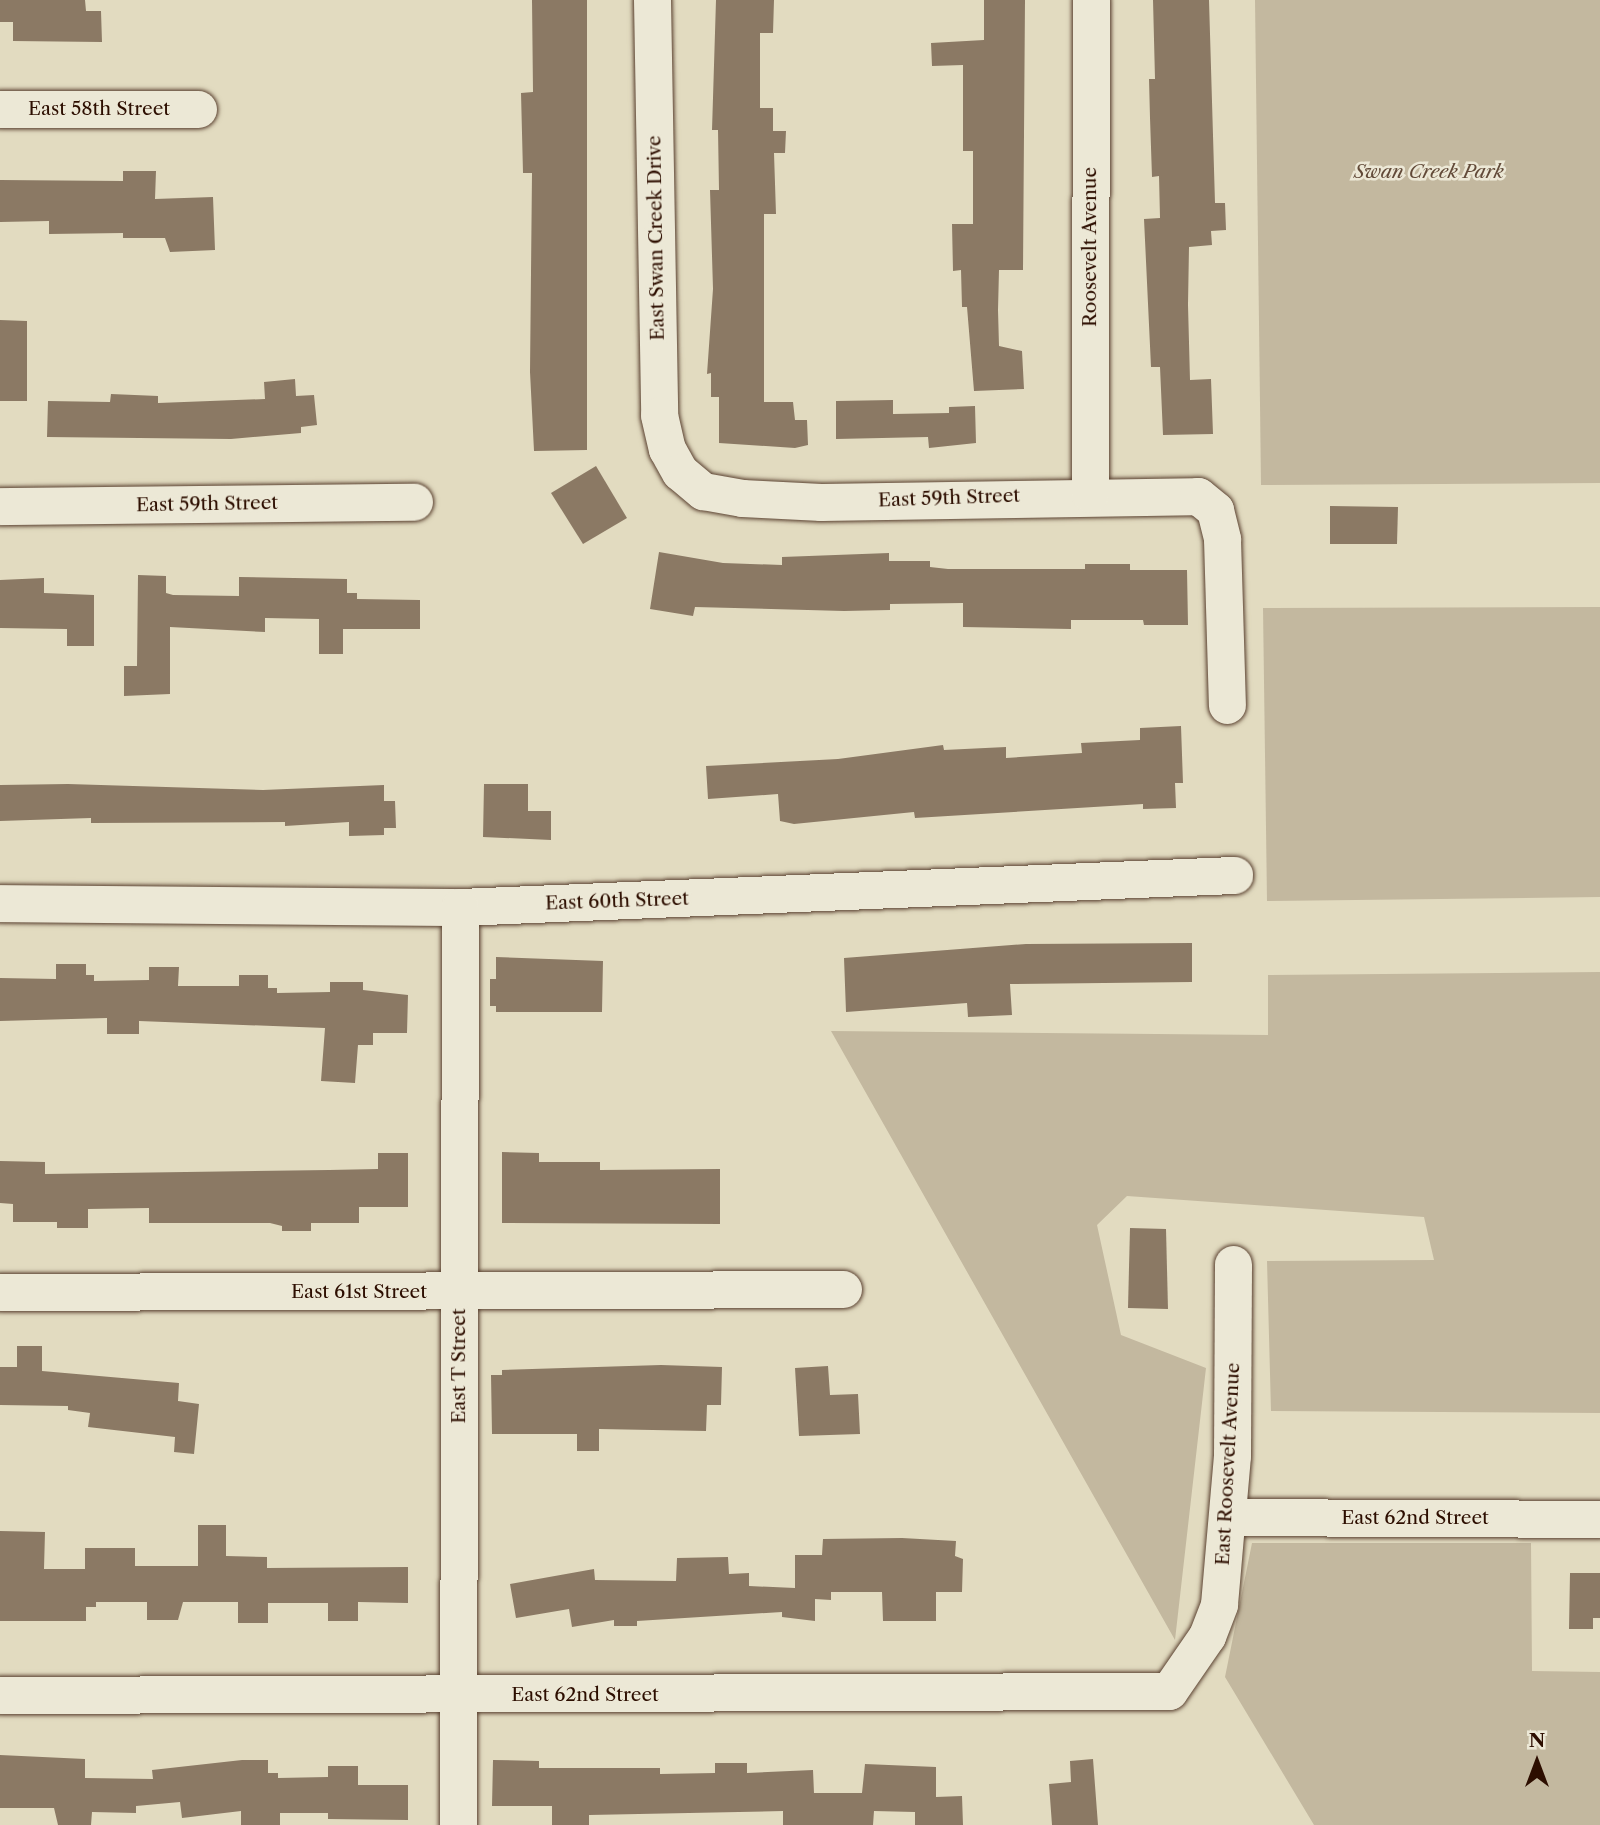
<!DOCTYPE html>
<html>
<head>
<meta charset="utf-8">
<style>
	body { margin:0 }
	#map { position:relative; width:1600px; height:1825px; overflow:hidden; background:#e2dbc0; font-family:"Libre Caslon Text",serif }
	div>[style] { position:absolute }
	.green>* { inset:0; background:#c3b89f }
	.building>* { inset:0; background:#8b7964 }
	.roads { filter:drop-shadow(0 0 2px #5a4130) drop-shadow(0 0 2px #5a4130) }
	.minor>* { height:37px; margin:-18.5px; padding:0 18.5px; transform-origin:18.5px; border-radius:18.5px; background:#ece8d6 }
	span { translate:-50% -50%; white-space:nowrap; text-align:center; line-height:1.15; -webkit-text-stroke:5px #ece8d6; paint-order:stroke }
	.street-label { font-size:19px; color:#2d0e00 }
	.park-label { font-size:19px; color:#624a38; font-style:italic }
	.north { position:absolute; left:1502px; top:1727px; width:70px; height:70px; -webkit-text-stroke:5px #ece8d6; paint-order:stroke; rotate:0deg; font-size:19px; font-weight:700; line-height:28px; text-align:center; color:#2d0e00 }
	.north::after { content:''; display:block; margin:auto; width:24px; height:32px; background:#2d0e00; clip-path:polygon(50% 0,100% 100%,50% 72%,0 100%) }
</style>
</head>
<body>
<div id="map">
	<div class="green">
		<div style="clip-path:polygon(1255px 0,1600px 0,1600px 483px,1261px 485px)"></div>
		<div style="clip-path:polygon(1600px 607px,1600px 897px,1267px 901px,1263px 608px)"></div>
		<div style="clip-path:polygon(1600px 972px,1600px 1413px,1271px 1411px,1267px 1261px,1434px 1260px,1424px 1217px,1127px 1196px,1097px 1225px,1121px 1335px,1206px 1368px,1175px 1640px,831px 1031px,1268px 1035px,1268px 975px)"></div>
		<div style="clip-path:polygon(1252px 1543px,1531px 1543px,1532px 1671px,1600px 1672px,1600px 1825px,1314px 1825px,1225px 1677px)"></div>
	</div>
	<div class="building">
		<div style="clip-path:polygon(0 0,85px 0,86px 11px,101px 11px,102px 42px,13px 41px,13px 22px,0 22px)"></div>
		<div style="clip-path:polygon(532px 0,587px 0,587px 450px,534px 451px,530px 372px,532px 173px,523px 173px,521px 93px,533px 92px)"></div>
		<div style="clip-path:polygon(716px 0,774px 0,773px 33px,760px 33px,760px 108px,773px 108px,773px 131px,786px 131px,785px 153px,774px 153px,776px 214px,764px 214px,764px 402px,793px 402px,795px 420px,807px 420px,808px 445px,795px 448px,719px 443px,719px 397px,711px 397px,711px 373px,707px 374px,713px 289px,710px 190px,719px 190px,718px 130px,712px 130px)"></div>
		<div style="clip-path:polygon(984px 0,1025px 0,1023px 270px,999px 270px,998px 310px,999px 346px,1022px 351px,1024px 389px,974px 391px,967px 307px,962px 307px,961px 270px,953px 271px,952px 224px,973px 224px,973px 151px,963px 151px,963px 65px,932px 66px,931px 43px,984px 40px)"></div>
		<div style="clip-path:polygon(1153px 0,1209px 0,1215px 203px,1225px 203px,1226px 230px,1211px 231px,1212px 245px,1189px 247px,1188px 305px,1190px 380px,1211px 379px,1213px 434px,1163px 435px,1160px 367px,1151px 367px,1144px 219px,1160px 218px,1159px 176px,1152px 177px,1150px 118px,1149px 79px,1155px 79px)"></div>
		<div style="clip-path:polygon(123px 171px,156px 171px,155px 199px,213px 197px,215px 250px,170px 252px,165px 238px,123px 238px,123px 233px,49px 234px,49px 221px,0 222px,0 180px,123px 181px)"></div>
		<div style="clip-path:polygon(0 320px,27px 321px,27px 401px,0 401px)"></div>
		<div style="clip-path:polygon(295px 379px,296px 396px,314px 395px,317px 425px,301px 427px,301px 433px,231px 439px,47px 437px,48px 401px,110px 402px,111px 394px,158px 396px,158px 403px,265px 399px,264px 382px)"></div>
		<div style="clip-path:polygon(893px 400px,893px 414px,949px 413px,949px 407px,975px 406px,976px 443px,929px 448px,928px 437px,836px 439px,836px 401px)"></div>
		<div style="clip-path:polygon(596px 466px,627px 518px,583px 544px,551px 493px)"></div>
		<div style="clip-path:polygon(1330px 506px,1398px 507px,1397px 544px,1330px 544px)"></div>
		<div style="clip-path:polygon(659px 552px,723px 563px,782px 565px,782px 557px,889px 553px,889px 561px,930px 561px,930px 567px,948px 569px,1085px 569px,1085px 564px,1130px 564px,1130px 570px,1187px 570px,1188px 625px,1144px 625px,1143px 620px,1071px 620px,1071px 629px,963px 627px,963px 603px,890px 604px,890px 610px,844px 611px,695px 607px,693px 616px,650px 609px)"></div>
		<div style="clip-path:polygon(138px 575px,166px 576px,166px 593px,173px 595px,239px 596px,239px 577px,347px 579px,347px 593px,357px 593px,357px 599px,420px 600px,420px 629px,343px 629px,343px 654px,319px 654px,319px 619px,265px 618px,265px 632px,170px 627px,170px 694px,124px 696px,124px 666px,137px 666px)"></div>
		<div style="clip-path:polygon(44px 578px,44px 593px,94px 595px,94px 646px,67px 646px,67px 629px,0 628px,0 580px)"></div>
		<div style="clip-path:polygon(1181px 726px,1183px 783px,1175px 783px,1176px 808px,1143px 809px,1143px 804px,915px 818px,914px 812px,794px 824px,780px 821px,778px 794px,708px 799px,706px 766px,838px 759px,943px 745px,944px 750px,1006px 747px,1006px 758px,1082px 753px,1081px 743px,1140px 740px,1140px 728px)"></div>
		<div style="clip-path:polygon(68px 784px,263px 790px,384px 785px,384px 801px,395px 801px,396px 828px,384px 828px,384px 835px,349px 836px,349px 822px,285px 826px,285px 822px,91px 823px,91px 818px,0 821px,0 785px)"></div>
		<div style="clip-path:polygon(484px 784px,528px 784px,528px 811px,551px 811px,551px 840px,483px 837px)"></div>
		<div style="clip-path:polygon(1192px 943px,1192px 982px,1010px 984px,1012px 1015px,968px 1017px,967px 1003px,846px 1012px,844px 958px,1026px 944px)"></div>
		<div style="clip-path:polygon(496px 957px,603px 961px,602px 1012px,496px 1012px,496px 1006px,490px 1006px,490px 979px,496px 979px)"></div>
		<div style="clip-path:polygon(56px 964px,86px 964px,86px 975px,94px 975px,94px 981px,149px 980px,149px 967px,179px 967px,178px 986px,239px 986px,239px 975px,268px 975px,268px 988px,277px 988px,277px 993px,330px 992px,330px 982px,363px 982px,363px 990px,408px 995px,407px 1033px,373px 1033px,373px 1045px,358px 1045px,355px 1083px,321px 1081px,325px 1028px,139px 1021px,139px 1034px,107px 1034px,107px 1018px,0 1021px,0 978px,56px 979px)"></div>
		<div style="clip-path:polygon(502px 1152px,539px 1153px,539px 1162px,600px 1162px,600px 1170px,720px 1169px,720px 1224px,502px 1223px)"></div>
		<div style="clip-path:polygon(378px 1153px,408px 1153px,408px 1207px,359px 1207px,359px 1223px,311px 1223px,311px 1231px,282px 1231px,282px 1226px,270px 1223px,149px 1223px,149px 1208px,88px 1209px,88px 1228px,57px 1228px,57px 1222px,13px 1222px,13px 1204px,0 1203px,0 1161px,45px 1162px,45px 1174px,329px 1170px,378px 1169px)"></div>
		<div style="clip-path:polygon(1130px 1228px,1166px 1229px,1168px 1309px,1128px 1308px)"></div>
		<div style="clip-path:polygon(17px 1346px,42px 1346px,42px 1371px,179px 1383px,178px 1401px,199px 1404px,194px 1454px,174px 1452px,175px 1437px,88px 1427px,90px 1413px,68px 1410px,68px 1406px,0 1405px,0 1367px,17px 1367px)"></div>
		<div style="clip-path:polygon(661px 1365px,722px 1367px,721px 1405px,707px 1405px,706px 1431px,599px 1429px,599px 1451px,577px 1451px,577px 1434px,492px 1434px,491px 1375px,502px 1375px,502px 1370px)"></div>
		<div style="clip-path:polygon(828px 1366px,830px 1395px,858px 1394px,860px 1434px,799px 1436px,795px 1368px)"></div>
		<div style="clip-path:polygon(198px 1525px,226px 1525px,226px 1556px,267px 1557px,267px 1568px,408px 1567px,408px 1603px,358px 1602px,358px 1621px,328px 1621px,328px 1603px,268px 1603px,268px 1623px,238px 1623px,238px 1602px,183px 1602px,178px 1620px,147px 1620px,147px 1602px,96px 1602px,96px 1607px,86px 1607px,86px 1621px,0 1621px,0 1531px,45px 1532px,44px 1569px,85px 1569px,85px 1548px,135px 1548px,135px 1566px,198px 1566px)"></div>
		<div style="clip-path:polygon(902px 1538px,956px 1541px,955px 1556px,963px 1559px,962px 1592px,936px 1592px,936px 1621px,883px 1621px,882px 1592px,831px 1592px,831px 1600px,815px 1599px,815px 1621px,782px 1617px,782px 1612px,637px 1621px,637px 1626px,614px 1626px,614px 1620px,572px 1627px,569px 1609px,516px 1618px,510px 1584px,594px 1569px,595px 1580px,676px 1581px,677px 1558px,728px 1557px,729px 1574px,749px 1573px,749px 1586px,795px 1588px,795px 1555px,822px 1555px,823px 1539px)"></div>
		<div style="clip-path:polygon(1570px 1573px,1600px 1573px,1600px 1618px,1593px 1618px,1593px 1629px,1569px 1629px)"></div>
		<div style="clip-path:polygon(0 1755px,85px 1759px,85px 1778px,153px 1779px,152px 1770px,242px 1760px,268px 1760px,268px 1773px,278px 1773px,278px 1778px,328px 1777px,328px 1766px,358px 1766px,358px 1785px,408px 1785px,408px 1820px,328px 1819px,328px 1813px,280px 1813px,280px 1825px,241px 1825px,241px 1811px,182px 1818px,180px 1802px,136px 1806px,136px 1813px,92px 1812px,91px 1825px,58px 1825px,54px 1808px,0 1808px)"></div>
		<div style="clip-path:polygon(1093px 1759px,1098px 1825px,1052px 1825px,1049px 1784px,1071px 1782px,1070px 1761px)"></div>
		<div style="clip-path:polygon(493px 1760px,539px 1761px,539px 1768px,660px 1768px,660px 1774px,715px 1773px,715px 1763px,747px 1763px,747px 1773px,813px 1770px,814px 1793px,862px 1793px,865px 1764px,936px 1767px,936px 1797px,962px 1796px,963px 1825px,915px 1825px,915px 1812px,874px 1811px,873px 1825px,783px 1825px,783px 1811px,589px 1815px,589px 1825px,552px 1825px,552px 1806px,492px 1806px)"></div>
	</div>
	<div class="roads">
		<div class="minor">
			<div style="left:652px;top:0;width:415px;rotate:89deg"></div>
			<div style="left:659px;top:415px;width:35px;rotate:77deg"></div>
			<div style="left:667px;top:449px;width:26px;rotate:61deg"></div>
			<div style="left:680px;top:472px;width:30px;rotate:40deg"></div>
			<div style="left:703px;top:491px;width:40px;rotate:10deg"></div>
			<div style="left:742px;top:498px;width:79px;rotate:2.9deg"></div>
			<div style="left:821px;top:502px;width:377px;rotate:-0.9deg"></div>
			<div style="left:1198px;top:496px;width:22px;rotate:39deg"></div>
			<div style="left:1215px;top:510px;width:30px;rotate:76deg"></div>
			<div style="left:1222px;top:539px;width:166px;rotate:88.3deg"></div>
			<div style="left:0;top:109px;width:198px"></div>
			<div style="left:1090px;top:494px;width:494px;rotate:-89.9deg"></div>
			<div style="left:0;top:506px;width:414px;rotate:-0.6deg"></div>
			<div style="left:0;top:903px;width:460px;rotate:0.5deg"></div>
			<div style="left:460px;top:907px;width:775px;rotate:-2.37deg"></div>
			<div style="left:0;top:1292px;width:843px;rotate:-0.2deg"></div>
			<div style="left:1229px;top:1517px;width:371px;rotate:0.3deg"></div>
			<div style="left:0;top:1695px;width:1169px;rotate:-0.2deg"></div>
			<div style="left:1169px;top:1691px;width:67px;rotate:-55.4deg"></div>
			<div style="left:1207px;top:1636px;width:34px;rotate:-69deg"></div>
			<div style="left:1219px;top:1604px;width:149px;rotate:-85deg"></div>
			<div style="left:1232px;top:1456px;width:192px;rotate:-89.7deg"></div>
			<div style="left:458px;top:1825px;width:918px;rotate:-89.88deg"></div>
		</div>
	</div>
	<div class="street-label">
		<span style="left:99px;top:109px">East 58th Street</span>
		<span style="left:656px;top:238px;rotate:-91deg">East Swan Creek Drive</span>
		<span style="left:1090px;top:247px;rotate:-90deg">Roosevelt Avenue</span>
		<span style="left:949px;top:498px;rotate:-2deg">East 59th Street</span>
		<span style="left:207px;top:504px;rotate:-1deg">East 59th Street</span>
		<span style="left:617px;top:901px;rotate:-2deg">East 60th Street</span>
		<span style="left:359px;top:1292px">East 61st Street</span>
		<span style="left:459px;top:1366px;rotate:-90deg">East T Street</span>
		<span style="left:1228px;top:1464px;rotate:-87deg">East Roosevelt Avenue</span>
		<span style="left:1415px;top:1518px">East 62nd Street</span>
		<span style="left:585px;top:1695px">East 62nd Street</span>
	</div>
	<div class="park-label">
		<span style="left:1429px;top:172px">Swan Creek Park</span>
	</div>
	<div class="north">N</div>
</div>
</body>
</html>
